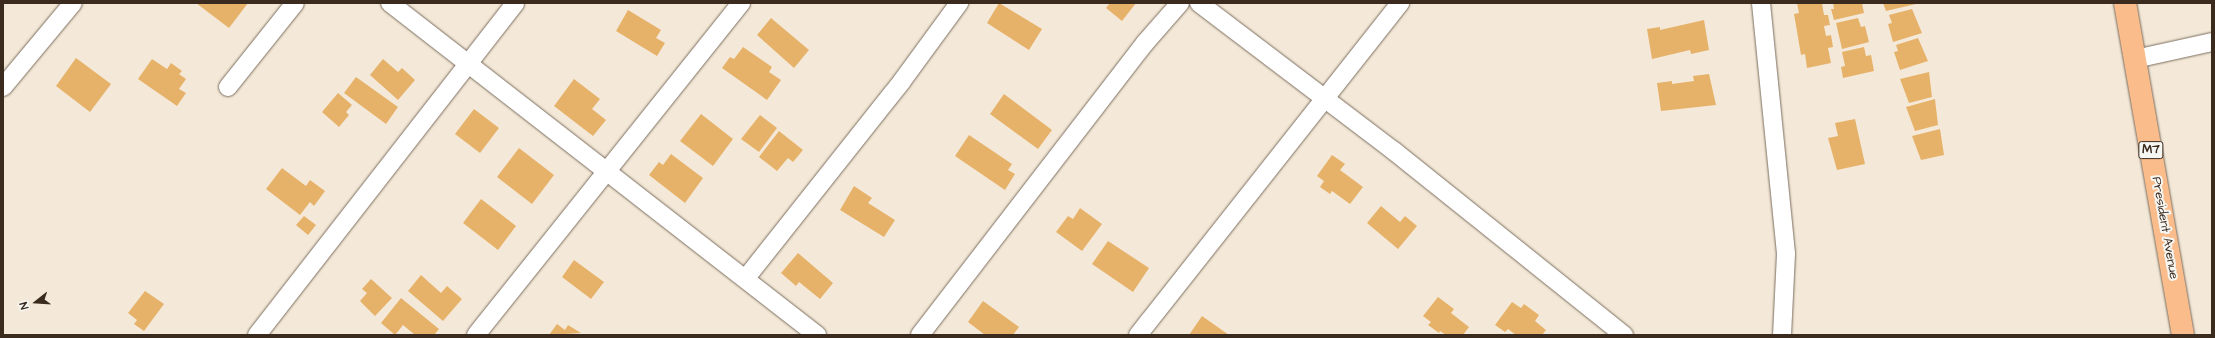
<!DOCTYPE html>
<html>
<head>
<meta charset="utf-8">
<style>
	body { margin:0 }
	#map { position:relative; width:2215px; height:338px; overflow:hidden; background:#f4e9d8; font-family:"Architects Daughter",sans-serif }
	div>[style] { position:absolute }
	.building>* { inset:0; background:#e6b26a }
	.roads { filter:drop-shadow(0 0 1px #7c6d5f) drop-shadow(0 0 1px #7c6d5f) }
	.minor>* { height:18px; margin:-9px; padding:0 9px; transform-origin:9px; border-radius:9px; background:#fff }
	.major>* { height:22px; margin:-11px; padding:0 11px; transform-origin:11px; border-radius:11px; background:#f9bc8a }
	span { translate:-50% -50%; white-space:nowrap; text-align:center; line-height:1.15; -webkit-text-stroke:4px #f6f6f2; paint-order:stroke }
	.shield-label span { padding:1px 3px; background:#f6f6f2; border:1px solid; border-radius:3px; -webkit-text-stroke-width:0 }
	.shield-label { font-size:12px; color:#3b2a1e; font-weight:700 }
	.street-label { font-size:13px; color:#3b2a1e }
	.frame { position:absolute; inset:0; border:4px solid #3b2a1e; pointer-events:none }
	.north { position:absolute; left:16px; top:282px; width:40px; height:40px; -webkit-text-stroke:3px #f6f6f2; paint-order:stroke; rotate:253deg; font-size:11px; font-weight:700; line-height:16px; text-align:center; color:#3b2a1e }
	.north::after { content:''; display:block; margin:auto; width:14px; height:18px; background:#3b2a1e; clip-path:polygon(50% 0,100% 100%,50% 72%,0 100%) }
</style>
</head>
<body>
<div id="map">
	<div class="building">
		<div style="clip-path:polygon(196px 3px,248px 3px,229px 28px)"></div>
		<div style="clip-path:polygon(999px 3px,1042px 29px,1029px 50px,987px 23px)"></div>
		<div style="clip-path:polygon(1110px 3px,1136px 3px,1122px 21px,1106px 8px)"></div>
		<div style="clip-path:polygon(1797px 3px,1822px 3px,1824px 15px,1828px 15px,1830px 25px,1824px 26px,1826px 36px,1831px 35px,1833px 47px,1828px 48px,1831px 63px,1807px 68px,1805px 54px,1801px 55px,1794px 14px,1799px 13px)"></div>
		<div style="clip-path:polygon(1833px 3px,1862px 3px,1864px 13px,1834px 20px,1831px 9px,1834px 9px)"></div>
		<div style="clip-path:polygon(1883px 3px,1916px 3px,1916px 4px,1886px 11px)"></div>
		<div style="clip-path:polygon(1912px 9px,1922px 33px,1893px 42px,1888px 24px,1892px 23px,1889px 15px)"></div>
		<div style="clip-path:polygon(628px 10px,661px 30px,656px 38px,665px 43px,657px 56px,616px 31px)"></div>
		<div style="clip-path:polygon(771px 18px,809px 50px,794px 68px,757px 35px)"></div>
		<div style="clip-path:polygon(1858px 18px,1861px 27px,1865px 26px,1869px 42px,1842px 49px,1836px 23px)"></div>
		<div style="clip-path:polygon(1704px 20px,1709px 50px,1691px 54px,1690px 50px,1652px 59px,1647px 29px,1660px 27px,1660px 30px)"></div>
		<div style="clip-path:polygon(1918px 38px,1928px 61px,1900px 70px,1894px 52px,1898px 51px,1896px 45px)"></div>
		<div style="clip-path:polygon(743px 47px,772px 67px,769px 72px,781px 80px,767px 100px,722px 68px,730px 57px,734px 59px)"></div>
		<div style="clip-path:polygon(1864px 47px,1866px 56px,1871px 55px,1874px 71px,1843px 78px,1841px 67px,1845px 66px,1842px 52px)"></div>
		<div style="clip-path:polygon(76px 58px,111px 84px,90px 112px,56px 86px)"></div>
		<div style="clip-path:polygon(152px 59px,167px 69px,171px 63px,182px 71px,179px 74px,186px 79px,179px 89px,186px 93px,177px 106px,138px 79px)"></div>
		<div style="clip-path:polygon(383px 59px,398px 72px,402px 68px,415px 80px,398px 100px,370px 75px)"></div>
		<div style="clip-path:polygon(1929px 72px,1932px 97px,1909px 103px,1900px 79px)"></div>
		<div style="clip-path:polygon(1709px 74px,1716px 105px,1661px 111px,1657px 83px,1672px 81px,1672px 84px,1694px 81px,1693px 76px)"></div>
		<div style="clip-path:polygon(356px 77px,398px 107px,386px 124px,344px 93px)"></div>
		<div style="clip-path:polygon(574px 79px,600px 99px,592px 109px,606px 120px,593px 136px,554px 106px)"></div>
		<div style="clip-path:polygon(338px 93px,352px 105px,346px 112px,349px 115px,339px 127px,322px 112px)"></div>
		<div style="clip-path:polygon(1004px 94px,1052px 130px,1038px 149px,990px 114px)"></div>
		<div style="clip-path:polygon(1935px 99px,1938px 125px,1915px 131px,1906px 107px)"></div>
		<div style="clip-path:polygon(474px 109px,499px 128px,480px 153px,455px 134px)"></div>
		<div style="clip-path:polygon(701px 114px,733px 139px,713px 166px,680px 141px)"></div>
		<div style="clip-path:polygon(760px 115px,777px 128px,759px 152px,741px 139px)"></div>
		<div style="clip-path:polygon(1855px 119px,1865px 164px,1837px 170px,1828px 138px,1838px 136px,1835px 123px)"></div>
		<div style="clip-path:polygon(1940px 129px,1944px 155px,1921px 160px,1912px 136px)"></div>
		<div style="clip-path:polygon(779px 131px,803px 150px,793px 162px,788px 158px,777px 171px,759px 157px)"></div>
		<div style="clip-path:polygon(969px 135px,1012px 164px,1008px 170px,1015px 174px,1005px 190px,955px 156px)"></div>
		<div style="clip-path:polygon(519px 148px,554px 175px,532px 204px,497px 177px)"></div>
		<div style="clip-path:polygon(671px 154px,703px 178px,685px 203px,649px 175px,659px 162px,663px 165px)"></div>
		<div style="clip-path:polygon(1332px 155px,1345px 164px,1340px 170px,1363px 187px,1350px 204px,1332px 191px,1330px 194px,1320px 187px,1324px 181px,1317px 176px)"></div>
		<div style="clip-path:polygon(282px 168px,306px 186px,310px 180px,325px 191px,314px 206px,310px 202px,300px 215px,266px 189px)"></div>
		<div style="clip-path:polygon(854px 186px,872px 198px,868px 203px,895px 220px,884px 237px,840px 210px)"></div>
		<div style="clip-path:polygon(481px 199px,516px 226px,498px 250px,463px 223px)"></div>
		<div style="clip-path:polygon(1381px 206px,1400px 222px,1405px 216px,1417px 226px,1398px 249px,1367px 223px)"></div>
		<div style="clip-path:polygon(1080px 208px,1102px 224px,1082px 251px,1056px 232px,1068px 216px,1073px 219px)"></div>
		<div style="clip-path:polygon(304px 216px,316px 225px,308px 235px,296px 225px)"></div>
		<div style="clip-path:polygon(1108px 241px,1149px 268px,1133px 292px,1092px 264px)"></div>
		<div style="clip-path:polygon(798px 253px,833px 283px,820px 299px,799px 282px,796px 286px,781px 273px)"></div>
		<div style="clip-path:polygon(574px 260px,604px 282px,591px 299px,562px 277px)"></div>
		<div style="clip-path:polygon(421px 275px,441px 293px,447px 286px,462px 299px,443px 321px,408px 291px)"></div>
		<div style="clip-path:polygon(371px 279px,392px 298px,375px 316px,360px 301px,367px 293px,362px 289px)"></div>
		<div style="clip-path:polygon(145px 291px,164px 304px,144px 331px,134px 324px,137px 320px,128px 313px)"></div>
		<div style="clip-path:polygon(1438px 297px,1454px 309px,1451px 313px,1469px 327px,1463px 335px,1446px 335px,1440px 331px,1439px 333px,1428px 325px,1431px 322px,1423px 316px)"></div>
		<div style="clip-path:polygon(401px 298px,439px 329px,434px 335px,415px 335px,403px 325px,395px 335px,381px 323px)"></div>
		<div style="clip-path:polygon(983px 301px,1019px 327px,1013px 335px,985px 335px,968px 322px)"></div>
		<div style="clip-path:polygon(1512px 302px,1521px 308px,1524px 304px,1539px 315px,1535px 321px,1546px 330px,1542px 335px,1516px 335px,1508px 329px,1505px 332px,1495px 325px)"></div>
		<div style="clip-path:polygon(1202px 316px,1229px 335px,1189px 335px)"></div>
		<div style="clip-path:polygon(557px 324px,565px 330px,568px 325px,581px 333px,549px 335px)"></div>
	</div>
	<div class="roads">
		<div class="minor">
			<div style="left:390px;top:3px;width:541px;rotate:37.87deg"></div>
			<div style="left:1199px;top:3px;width:245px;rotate:37.2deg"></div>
			<div style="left:1394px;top:151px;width:295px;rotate:38.7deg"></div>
			<div style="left:1761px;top:3px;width:252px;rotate:84.3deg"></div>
			<div style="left:1786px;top:254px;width:81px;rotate:92.8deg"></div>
			<div style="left:2135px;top:59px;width:79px;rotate:-12.4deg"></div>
			<div style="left:3px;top:87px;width:109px;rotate:-50.2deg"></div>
			<div style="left:228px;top:87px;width:107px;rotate:-51.4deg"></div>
			<div style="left:746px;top:278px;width:251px;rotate:-51.6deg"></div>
			<div style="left:902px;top:81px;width:97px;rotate:-53.8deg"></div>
			<div style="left:257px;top:335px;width:420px;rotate:-52.1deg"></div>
			<div style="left:476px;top:335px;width:425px;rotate:-51.4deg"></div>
			<div style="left:920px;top:335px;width:369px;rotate:-52.4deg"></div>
			<div style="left:1145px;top:43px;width:53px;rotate:-48.8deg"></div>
			<div style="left:1138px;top:335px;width:423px;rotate:-51.7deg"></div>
		</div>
		<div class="major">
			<div style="left:2125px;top:3px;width:337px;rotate:80.1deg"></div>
		</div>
	</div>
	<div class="shield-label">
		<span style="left:2151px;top:150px">M7</span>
	</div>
	<div class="street-label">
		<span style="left:2165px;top:228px;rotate:80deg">President Avenue</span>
	</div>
	<div class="frame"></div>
	<div class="north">N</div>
</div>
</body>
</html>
